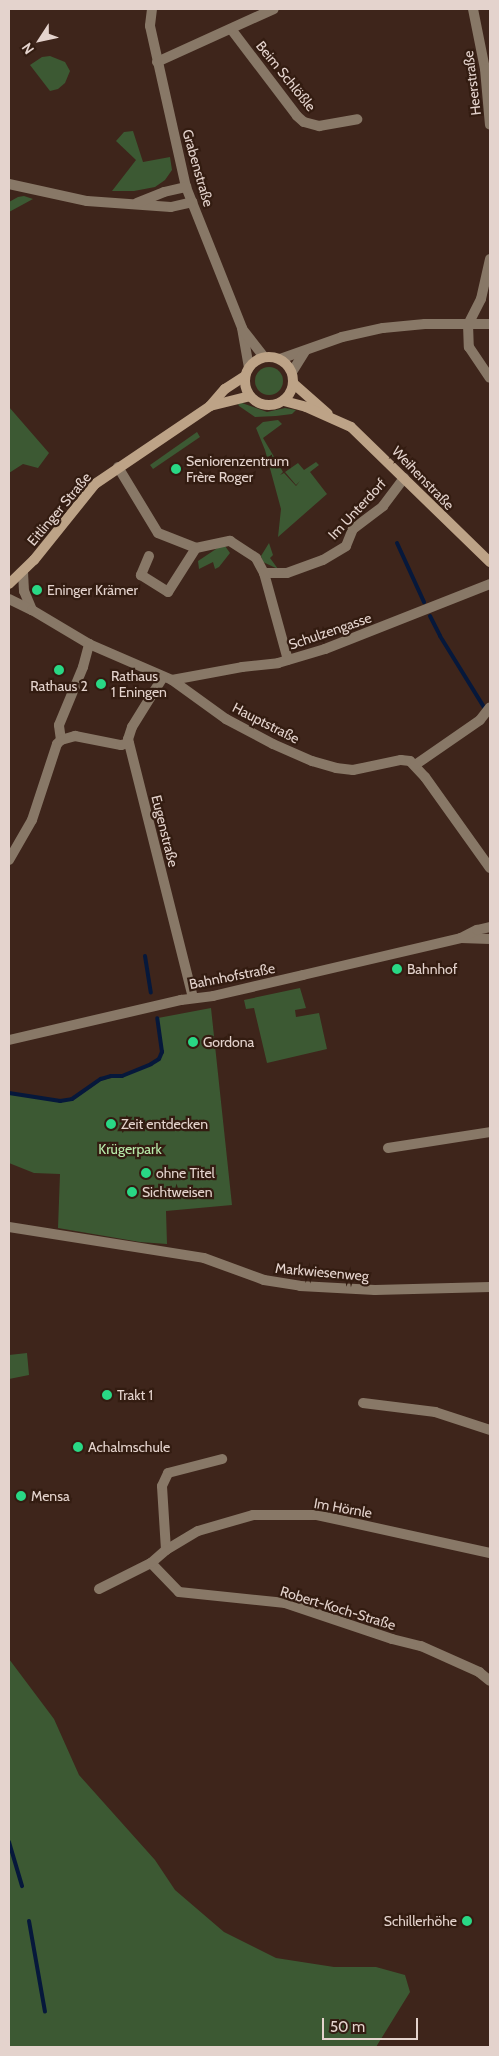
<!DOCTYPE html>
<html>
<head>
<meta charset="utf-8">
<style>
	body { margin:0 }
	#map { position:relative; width:499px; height:2056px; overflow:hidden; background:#3e251b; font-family:Cabin,sans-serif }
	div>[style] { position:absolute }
	.green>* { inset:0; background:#3c5933 }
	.round { border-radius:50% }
	.stream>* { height:4px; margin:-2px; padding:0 2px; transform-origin:2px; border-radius:2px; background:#06183b }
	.street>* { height:10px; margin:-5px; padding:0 5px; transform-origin:5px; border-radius:5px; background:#887867 }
	.secondary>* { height:10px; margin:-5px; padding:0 5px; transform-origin:5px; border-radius:5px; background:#bda387 }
	.secondary>.ring { margin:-5px; padding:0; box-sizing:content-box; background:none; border:10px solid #bda387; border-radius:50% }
	.dots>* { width:14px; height:14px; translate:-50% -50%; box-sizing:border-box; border:2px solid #331c11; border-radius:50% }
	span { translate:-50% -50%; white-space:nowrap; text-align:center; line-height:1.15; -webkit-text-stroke:4.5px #331c11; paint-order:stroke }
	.street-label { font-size:14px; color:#e4d3cd }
	.poi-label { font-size:14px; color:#e4d3cd }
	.left { translate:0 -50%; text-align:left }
	.right { translate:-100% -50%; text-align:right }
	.park-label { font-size:14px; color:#b9ecab }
	.frame { position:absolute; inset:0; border:10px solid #e4d3cd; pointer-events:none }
	.north { position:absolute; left:15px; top:15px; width:50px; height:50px; -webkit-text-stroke:4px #331c11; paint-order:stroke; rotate:235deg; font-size:14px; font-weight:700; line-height:20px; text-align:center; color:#e4d3cd }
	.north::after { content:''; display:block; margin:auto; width:18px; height:22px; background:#e4d3cd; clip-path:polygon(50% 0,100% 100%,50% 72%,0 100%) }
	.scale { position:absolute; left:322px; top:2018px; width:96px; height:22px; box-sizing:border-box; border:2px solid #e4d3cd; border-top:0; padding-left:6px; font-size:15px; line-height:18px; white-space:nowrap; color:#e4d3cd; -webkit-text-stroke:4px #331c11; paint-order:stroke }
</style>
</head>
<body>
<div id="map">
	<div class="green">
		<div style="clip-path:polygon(50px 56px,65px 62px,70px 71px,65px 83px,58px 89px,50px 91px,30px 65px,42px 57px)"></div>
		<div style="clip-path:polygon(133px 131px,143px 162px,170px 157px,172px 170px,165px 180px,155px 187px,134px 191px,112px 191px,136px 160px,116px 141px,124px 132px)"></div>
		<div style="clip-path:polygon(24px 196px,33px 199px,9px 212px,9px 202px,18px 197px)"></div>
		<div class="round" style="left:255px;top:367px;width:28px;height:28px"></div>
		<div style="clip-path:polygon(242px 403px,267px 412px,285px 408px,296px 410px,292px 414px,276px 416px,255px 417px,239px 406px,238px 404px)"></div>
		<div style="clip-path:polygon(9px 407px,49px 453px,38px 468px,23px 464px,9px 473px)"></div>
		<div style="clip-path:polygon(278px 420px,282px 424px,263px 438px,283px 472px,280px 475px,284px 473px,296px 486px,300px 481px,296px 485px,285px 472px,298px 463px,304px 470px,316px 462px,319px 465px,310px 472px,327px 494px,278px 537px,281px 509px,265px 450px,256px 428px,263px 422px)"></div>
		<div style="clip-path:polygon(197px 432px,200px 437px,153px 469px,150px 465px)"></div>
		<div style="clip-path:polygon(269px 543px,273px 555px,270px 558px,278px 569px,263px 562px,261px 556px)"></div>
		<div style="clip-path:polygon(225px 546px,230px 553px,219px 567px,215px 569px,213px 562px,199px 569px,198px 561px,219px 547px)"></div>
		<div style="clip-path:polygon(300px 988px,306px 1008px,295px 1010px,296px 1017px,319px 1013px,327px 1049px,267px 1063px,254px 1008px,246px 1009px,244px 1000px)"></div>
		<div style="clip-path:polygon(211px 1008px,232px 1205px,166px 1211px,167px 1244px,140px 1242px,58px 1228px,60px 1174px,34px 1173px,9px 1163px,9px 1094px,48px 1098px,60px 1102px,73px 1100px,102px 1080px,122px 1076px,159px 1060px,163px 1052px,158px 1018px)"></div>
		<div style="clip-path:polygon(27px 1353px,29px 1375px,9px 1379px,9px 1355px)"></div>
		<div style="clip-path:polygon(9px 1659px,54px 1719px,79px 1775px,155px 1860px,175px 1890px,224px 1932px,276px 1958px,334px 1967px,376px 1967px,405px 1975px,410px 1992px,376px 2047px,9px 2047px)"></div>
	</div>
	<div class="stream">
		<div style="left:397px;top:543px;width:65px;rotate:65.4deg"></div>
		<div style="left:430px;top:616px;width:22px;rotate:63deg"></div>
		<div style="left:440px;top:636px;width:86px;rotate:58.3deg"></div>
		<div style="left:145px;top:956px;width:37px;rotate:81deg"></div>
		<div style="left:9px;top:1093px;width:52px;rotate:8.9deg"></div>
		<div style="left:60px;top:1101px;width:12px;rotate:-9deg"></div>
		<div style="left:72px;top:1099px;width:35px;rotate:-35deg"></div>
		<div style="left:101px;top:1079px;width:10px;rotate:-17deg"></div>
		<div style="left:111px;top:1076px;width:11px"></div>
		<div style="left:122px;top:1076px;width:31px;rotate:-22deg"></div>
		<div style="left:151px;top:1064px;width:9px;rotate:-32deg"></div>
		<div style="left:159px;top:1059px;width:8px;rotate:-67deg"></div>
		<div style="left:162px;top:1052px;width:34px;rotate:-98deg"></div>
		<div style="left:9px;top:1842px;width:46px;rotate:73.5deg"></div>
		<div style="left:29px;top:1921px;width:92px;rotate:80deg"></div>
	</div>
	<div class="street">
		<div style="left:152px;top:9px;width:17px;rotate:97deg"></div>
		<div style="left:150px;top:26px;width:165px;rotate:77.4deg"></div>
		<div style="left:186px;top:187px;width:152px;rotate:68.3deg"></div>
		<div style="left:242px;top:328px;width:40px;rotate:80deg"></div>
		<div style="left:473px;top:9px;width:61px;rotate:78.7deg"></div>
		<div style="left:485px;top:69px;width:56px;rotate:84.9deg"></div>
		<div style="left:231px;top:29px;width:109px;rotate:52.8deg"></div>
		<div style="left:297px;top:116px;width:9px;rotate:41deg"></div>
		<div style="left:304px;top:122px;width:16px;rotate:15deg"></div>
		<div style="left:319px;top:126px;width:39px;rotate:-10deg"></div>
		<div style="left:157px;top:62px;width:128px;rotate:-24.4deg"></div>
		<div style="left:9px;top:184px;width:80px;rotate:12.3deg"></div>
		<div style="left:87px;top:201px;width:84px;rotate:4.1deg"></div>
		<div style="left:171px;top:207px;width:22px;rotate:-13deg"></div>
		<div style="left:137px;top:203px;width:29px;rotate:-22deg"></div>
		<div style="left:164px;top:192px;width:23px;rotate:-13deg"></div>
		<div style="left:490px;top:259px;width:41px;rotate:102.7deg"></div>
		<div style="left:481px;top:299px;width:28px;rotate:117deg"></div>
		<div style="left:468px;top:324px;width:23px;rotate:88deg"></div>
		<div style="left:469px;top:347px;width:37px;rotate:56deg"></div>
		<div style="left:243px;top:330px;width:34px;rotate:52deg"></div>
		<div style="left:280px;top:359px;width:66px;rotate:-19.5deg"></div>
		<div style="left:342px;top:337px;width:42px;rotate:-12.4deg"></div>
		<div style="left:383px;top:328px;width:42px;rotate:-5.4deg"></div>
		<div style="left:425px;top:324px;width:65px"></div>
		<div style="left:292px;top:372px;width:25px;rotate:-58deg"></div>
		<div style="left:118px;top:467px;width:77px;rotate:58.8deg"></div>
		<div style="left:158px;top:533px;width:41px;rotate:21.5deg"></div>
		<div style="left:196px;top:548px;width:35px;rotate:-12deg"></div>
		<div style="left:230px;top:541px;width:31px;rotate:33deg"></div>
		<div style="left:256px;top:558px;width:17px;rotate:62deg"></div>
		<div style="left:264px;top:573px;width:23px"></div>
		<div style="left:287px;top:573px;width:38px;rotate:-20deg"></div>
		<div style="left:323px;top:560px;width:27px;rotate:-31deg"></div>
		<div style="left:346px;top:546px;width:18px;rotate:-68deg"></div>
		<div style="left:353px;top:529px;width:38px;rotate:-37deg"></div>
		<div style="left:383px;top:506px;width:35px;rotate:-53deg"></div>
		<div style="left:149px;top:556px;width:21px;rotate:113deg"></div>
		<div style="left:141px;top:575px;width:32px;rotate:32deg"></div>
		<div style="left:168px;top:592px;width:52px;rotate:-57.5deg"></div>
		<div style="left:23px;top:572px;width:19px;rotate:87deg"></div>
		<div style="left:24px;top:591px;width:21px;rotate:67deg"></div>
		<div style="left:264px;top:573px;width:90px;rotate:74.6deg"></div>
		<div style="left:9px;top:599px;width:25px;rotate:26deg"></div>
		<div style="left:32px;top:610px;width:66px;rotate:30.8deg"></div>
		<div style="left:89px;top:644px;width:90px;rotate:23.4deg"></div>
		<div style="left:172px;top:680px;width:67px;rotate:35.8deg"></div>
		<div style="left:226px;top:719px;width:53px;rotate:28deg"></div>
		<div style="left:273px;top:744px;width:43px;rotate:23.6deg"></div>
		<div style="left:312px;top:761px;width:25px;rotate:16deg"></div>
		<div style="left:336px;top:768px;width:17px;rotate:7deg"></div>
		<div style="left:353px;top:770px;width:49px;rotate:-11.8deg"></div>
		<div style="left:401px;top:760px;width:9px;rotate:6deg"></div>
		<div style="left:410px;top:761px;width:22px;rotate:47deg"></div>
		<div style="left:425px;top:777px;width:112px;rotate:54.5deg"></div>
		<div style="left:163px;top:677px;width:59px;rotate:121.8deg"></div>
		<div style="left:132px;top:727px;width:13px;rotate:108deg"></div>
		<div style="left:128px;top:739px;width:267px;rotate:75.9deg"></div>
		<div style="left:172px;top:680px;width:71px;rotate:-10.5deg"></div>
		<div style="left:242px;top:667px;width:36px;rotate:-6deg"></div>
		<div style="left:278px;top:663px;width:49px;rotate:-16.6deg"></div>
		<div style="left:325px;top:649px;width:177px;rotate:-21.5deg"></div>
		<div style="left:61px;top:740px;width:15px;rotate:-98deg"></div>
		<div style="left:59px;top:725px;width:63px;rotate:-67.5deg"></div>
		<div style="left:83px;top:667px;width:24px;rotate:-75deg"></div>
		<div style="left:415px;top:765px;width:79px;rotate:-34.7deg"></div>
		<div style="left:480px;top:720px;width:16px;rotate:-52deg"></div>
		<div style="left:9px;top:860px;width:46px;rotate:-60.1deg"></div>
		<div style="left:32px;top:820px;width:80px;rotate:-71.8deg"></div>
		<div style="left:57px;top:744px;width:6px;rotate:-45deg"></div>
		<div style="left:61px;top:740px;width:15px;rotate:-16deg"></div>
		<div style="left:75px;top:736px;width:47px;rotate:11.1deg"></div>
		<div style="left:121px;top:745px;width:8px;rotate:-14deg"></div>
		<div style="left:461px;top:938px;width:29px;rotate:2deg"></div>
		<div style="left:9px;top:1040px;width:177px;rotate:-13.1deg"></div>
		<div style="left:181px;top:1000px;width:32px;rotate:-7deg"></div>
		<div style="left:213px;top:996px;width:92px;rotate:-13.1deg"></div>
		<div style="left:303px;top:975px;width:162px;rotate:-13.2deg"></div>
		<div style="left:461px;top:938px;width:18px;rotate:-27deg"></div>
		<div style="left:477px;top:930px;width:13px;rotate:-13deg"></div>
		<div style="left:388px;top:1148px;width:103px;rotate:-8.9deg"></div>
		<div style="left:9px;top:1227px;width:197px;rotate:9deg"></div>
		<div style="left:204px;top:1258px;width:64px;rotate:20.1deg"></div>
		<div style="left:264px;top:1280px;width:36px;rotate:9deg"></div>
		<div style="left:300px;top:1286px;width:75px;rotate:3.1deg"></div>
		<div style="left:375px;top:1290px;width:115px;rotate:-1.5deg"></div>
		<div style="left:363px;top:1403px;width:73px;rotate:7.1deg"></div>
		<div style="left:435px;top:1412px;width:58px;rotate:18.1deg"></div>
		<div style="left:166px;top:1550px;width:64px;rotate:-93.6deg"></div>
		<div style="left:162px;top:1486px;width:14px;rotate:-65deg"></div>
		<div style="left:168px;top:1473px;width:56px;rotate:-14.5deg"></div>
		<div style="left:151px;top:1563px;width:40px;rotate:46deg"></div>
		<div style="left:179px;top:1592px;width:107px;rotate:5.9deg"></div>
		<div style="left:285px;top:1603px;width:113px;rotate:18.6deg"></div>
		<div style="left:392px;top:1639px;width:30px;rotate:14deg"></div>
		<div style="left:421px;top:1646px;width:64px;rotate:24.1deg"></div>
		<div style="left:479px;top:1672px;width:14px;rotate:39deg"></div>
		<div style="left:99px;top:1589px;width:58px;rotate:-26.6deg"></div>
		<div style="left:151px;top:1563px;width:20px;rotate:-41deg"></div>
		<div style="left:166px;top:1550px;width:37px;rotate:-31deg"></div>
		<div style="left:198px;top:1531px;width:57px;rotate:-16.2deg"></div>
		<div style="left:253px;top:1515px;width:64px"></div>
		<div style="left:317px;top:1515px;width:177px;rotate:12.4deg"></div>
	</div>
	<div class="secondary">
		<div class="ring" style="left:245px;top:357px;width:38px;height:38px"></div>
		<div style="left:294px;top:384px;width:45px;rotate:41.4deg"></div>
		<div style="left:284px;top:401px;width:23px;rotate:15deg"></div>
		<div style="left:306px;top:407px;width:49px;rotate:24deg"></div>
		<div style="left:351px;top:427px;width:194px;rotate:44.2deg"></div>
		<div style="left:210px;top:406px;width:41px;rotate:-14deg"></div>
		<div style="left:9px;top:584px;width:35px;rotate:-44deg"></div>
		<div style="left:34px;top:560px;width:97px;rotate:-51.2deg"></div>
		<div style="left:95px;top:484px;width:139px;rotate:-34.1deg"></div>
		<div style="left:210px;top:406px;width:23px;rotate:-49deg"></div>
		<div style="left:225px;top:389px;width:24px;rotate:-33deg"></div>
	</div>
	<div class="dots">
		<div style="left:176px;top:469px;background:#29d885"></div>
		<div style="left:37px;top:590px;background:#29d885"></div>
		<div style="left:59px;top:670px;background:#29d885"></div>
		<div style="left:101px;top:684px;background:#29d885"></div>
		<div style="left:397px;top:969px;background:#29d885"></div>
		<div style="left:193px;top:1042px;background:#29d885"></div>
		<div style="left:111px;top:1124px;background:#29d885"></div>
		<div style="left:146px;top:1173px;background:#29d885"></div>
		<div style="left:132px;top:1192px;background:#29d885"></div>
		<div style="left:107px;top:1395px;background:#29d885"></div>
		<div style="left:78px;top:1447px;background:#29d885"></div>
		<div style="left:21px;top:1496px;background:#29d885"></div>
		<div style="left:467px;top:1921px;background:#29d885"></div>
	</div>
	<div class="street-label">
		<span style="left:286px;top:76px;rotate:51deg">Beim Schlößle</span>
		<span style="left:472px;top:83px;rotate:-97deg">Heerstraße</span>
		<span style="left:198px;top:168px;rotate:74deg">Grabenstraße</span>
		<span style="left:423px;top:478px;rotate:46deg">Weihenstraße</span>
		<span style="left:59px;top:509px;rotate:-50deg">Eitlinger Straße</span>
		<span style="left:357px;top:509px;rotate:-47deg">Im Unterdorf</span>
		<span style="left:330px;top:631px;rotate:-19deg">Schulzengasse</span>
		<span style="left:266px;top:723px;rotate:27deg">Hauptstraße</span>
		<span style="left:165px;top:831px;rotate:76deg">Eugenstraße</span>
		<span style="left:232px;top:976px;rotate:-11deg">Bahnhofstraße</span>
		<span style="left:322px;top:1272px;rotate:5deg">Markwiesenweg</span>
		<span style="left:343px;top:1508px;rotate:10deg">Im Hörnle</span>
		<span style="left:338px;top:1608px;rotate:17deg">Robert-Koch-Straße</span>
	</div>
	<div class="poi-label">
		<span class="left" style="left:186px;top:469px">Seniorenzentrum<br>Frère Roger</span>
		<span class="left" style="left:47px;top:590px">Eninger Krämer</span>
		<span class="left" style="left:111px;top:684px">Rathaus<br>1 Eningen</span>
		<span style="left:59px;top:686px">Rathaus 2</span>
		<span class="left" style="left:407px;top:969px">Bahnhof</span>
		<span class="left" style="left:203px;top:1042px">Gordona</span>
		<span class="left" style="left:121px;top:1124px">Zeit entdecken</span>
		<span class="left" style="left:156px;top:1173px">ohne Titel</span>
		<span class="left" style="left:142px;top:1192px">Sichtweisen</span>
		<span class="left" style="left:117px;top:1395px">Trakt 1</span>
		<span class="left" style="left:88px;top:1447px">Achalmschule</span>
		<span class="left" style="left:31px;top:1496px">Mensa</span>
		<span class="right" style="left:457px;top:1921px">Schillerhöhe</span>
	</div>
	<div class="park-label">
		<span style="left:130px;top:1149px">Krügerpark</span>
	</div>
	<div class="frame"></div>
	<div class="north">N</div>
	<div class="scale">50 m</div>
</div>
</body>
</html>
